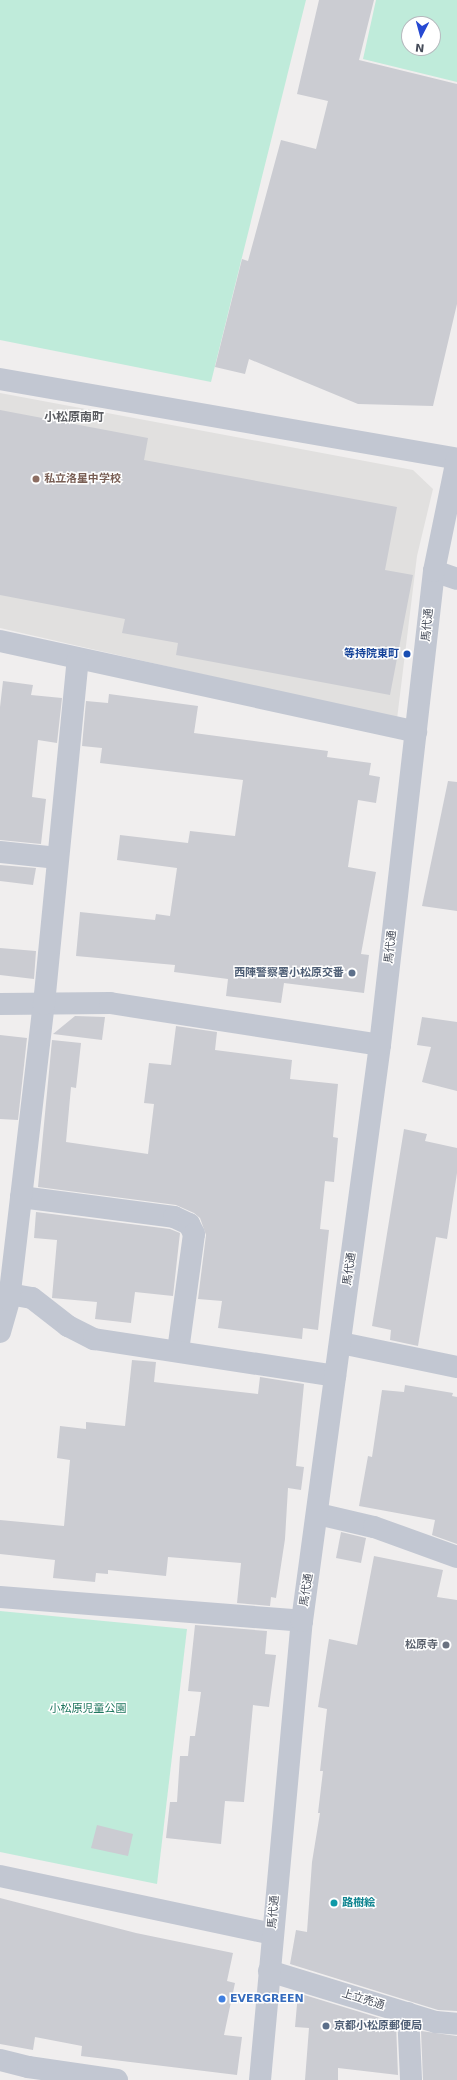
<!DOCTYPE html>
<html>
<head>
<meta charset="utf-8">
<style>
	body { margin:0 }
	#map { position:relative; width:457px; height:2080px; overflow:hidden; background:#f0eeee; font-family:"DejaVu Sans","Noto Sans JP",sans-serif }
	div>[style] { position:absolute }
	.education>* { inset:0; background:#e1e0df }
	.green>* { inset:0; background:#bfebda }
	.building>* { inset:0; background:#cbccd2 }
	.minor>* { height:22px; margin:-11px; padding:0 11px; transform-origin:11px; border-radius:11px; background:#c2c7d2 }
	.dots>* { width:11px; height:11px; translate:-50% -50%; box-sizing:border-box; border:2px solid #fff; border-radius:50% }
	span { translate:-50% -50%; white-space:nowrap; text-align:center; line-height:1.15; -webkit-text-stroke:3px #fff; paint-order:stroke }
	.education-label { font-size:11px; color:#785e54; font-weight:700 }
	.left { translate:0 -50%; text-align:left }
	.street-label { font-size:11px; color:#474d5a }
	.transit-label { font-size:11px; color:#164399; font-weight:700 }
	.right { translate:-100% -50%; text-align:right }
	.service-label { font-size:11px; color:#4e5e75; font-weight:700 }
	.worship-label { font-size:11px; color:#5b616d; font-weight:700 }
	.park-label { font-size:11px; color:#1e765e }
	.culture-label { font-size:11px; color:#0d838f; font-weight:700 }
	.shop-label { font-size:11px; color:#366cbe; font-weight:700 }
	.neighbourhood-label { font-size:12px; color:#5b5d62; font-weight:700 }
	.north { position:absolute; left:401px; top:16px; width:40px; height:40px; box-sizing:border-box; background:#fff; border:1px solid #b5b8bd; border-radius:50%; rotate:186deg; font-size:11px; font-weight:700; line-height:16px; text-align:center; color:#474d5a }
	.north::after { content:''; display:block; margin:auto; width:14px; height:18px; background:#2649d2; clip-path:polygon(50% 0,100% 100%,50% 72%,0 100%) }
</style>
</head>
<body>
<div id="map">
	<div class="education">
		<div style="clip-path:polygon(0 393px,413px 470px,433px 489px,417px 556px,397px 719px,0 628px)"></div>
	</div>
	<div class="green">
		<div style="clip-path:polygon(0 0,306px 0,211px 382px,0 340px)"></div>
		<div style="clip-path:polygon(evenodd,376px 0,457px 0,457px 82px,363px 59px,376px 0,409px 24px,433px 24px,433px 48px,409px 48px,409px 24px)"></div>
		<div style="clip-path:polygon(0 1611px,187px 1629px,157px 1884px,0 1852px)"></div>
	</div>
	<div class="building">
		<div style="clip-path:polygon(319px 0,374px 0,359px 60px,457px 84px,457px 304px,433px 406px,358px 404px,249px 359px,245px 374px,215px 367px,242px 259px,248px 261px,281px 140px,316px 149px,328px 101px,297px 94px)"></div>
		<div style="clip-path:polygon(0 410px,148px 438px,144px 460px,397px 507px,385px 570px,413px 575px,390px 695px,176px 655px,178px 643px,122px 633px,125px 619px,0 595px)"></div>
		<div style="clip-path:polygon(3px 681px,33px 685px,31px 695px,62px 698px,57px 743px,38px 740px,32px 797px,46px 799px,41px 844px,0 840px,0 707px)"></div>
		<div style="clip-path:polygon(109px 694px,198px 706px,194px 733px,328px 751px,327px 757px,371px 763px,369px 775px,380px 777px,376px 803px,358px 800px,348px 867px,376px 872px,361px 954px,369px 955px,364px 993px,284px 983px,281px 1003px,226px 996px,228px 979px,174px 972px,175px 965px,76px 956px,80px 912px,155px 920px,156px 914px,170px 916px,177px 868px,117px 860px,120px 835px,188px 843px,190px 831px,235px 836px,243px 780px,100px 763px,102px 748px,82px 746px,86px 701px,108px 703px)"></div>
		<div style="clip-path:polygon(448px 781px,457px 782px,457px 911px,422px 906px)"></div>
		<div style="clip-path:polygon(0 865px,36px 868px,33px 885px,0 881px)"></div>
		<div style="clip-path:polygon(0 948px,36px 951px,34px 979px,0 975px)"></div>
		<div style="clip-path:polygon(75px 1016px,105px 1017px,102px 1040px,53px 1034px)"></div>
		<div style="clip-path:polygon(422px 1017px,457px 1022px,457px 1091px,422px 1082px,431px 1047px,417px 1045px)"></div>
		<div style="clip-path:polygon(176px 1026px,217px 1032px,215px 1050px,292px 1060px,290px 1079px,338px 1084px,333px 1137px,338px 1138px,334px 1182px,325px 1181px,320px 1229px,329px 1230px,318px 1330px,303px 1328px,302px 1339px,218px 1328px,222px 1301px,198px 1299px,206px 1235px,200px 1218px,194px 1213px,176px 1205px,38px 1187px,52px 1040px,81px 1043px,76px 1088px,71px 1087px,66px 1142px,148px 1154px,154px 1104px,144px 1103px,149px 1063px,171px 1065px)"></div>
		<div style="clip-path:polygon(0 1035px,27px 1038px,18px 1120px,0 1119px)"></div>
		<div style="clip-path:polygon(404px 1129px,427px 1134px,425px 1141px,457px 1148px,457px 1173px,447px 1239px,436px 1237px,418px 1346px,390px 1340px,391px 1330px,372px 1326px)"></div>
		<div style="clip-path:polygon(36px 1212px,170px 1229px,180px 1233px,173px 1296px,135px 1292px,131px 1323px,95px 1319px,97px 1302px,52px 1298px,57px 1240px,34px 1238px)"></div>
		<div style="clip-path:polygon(132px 1360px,156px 1362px,154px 1382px,170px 1384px,258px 1394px,260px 1377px,304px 1384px,296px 1466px,304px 1467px,301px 1490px,288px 1488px,285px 1539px,276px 1598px,271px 1597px,270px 1606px,237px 1603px,241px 1563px,168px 1557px,166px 1576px,108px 1570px,108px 1574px,96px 1573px,95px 1582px,53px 1578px,55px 1560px,0 1554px,0 1520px,64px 1526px,70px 1460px,57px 1458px,60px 1426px,86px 1429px,86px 1422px,125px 1426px)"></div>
		<div style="clip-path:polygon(405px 1385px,453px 1393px,452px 1396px,457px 1397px,457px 1544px,432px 1535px,435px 1520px,359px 1506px,368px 1456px,372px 1457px,382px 1390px,404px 1392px)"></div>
		<div style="clip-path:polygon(341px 1532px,366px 1538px,361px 1563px,336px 1558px)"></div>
		<div style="clip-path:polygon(374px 1556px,443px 1570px,437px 1597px,457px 1600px,457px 2011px,438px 2010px,290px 1964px,296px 1930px,307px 1932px,312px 1862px,320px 1813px,318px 1813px,323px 1771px,320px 1771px,327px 1709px,318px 1707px,329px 1639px,357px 1645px)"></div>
		<div style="clip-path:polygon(195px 1625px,267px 1631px,265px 1654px,276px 1655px,269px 1707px,253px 1705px,244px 1802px,225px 1801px,221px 1844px,166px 1838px,170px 1802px,177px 1802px,180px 1756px,188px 1756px,190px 1736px,195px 1736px,201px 1692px,188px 1691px)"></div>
		<div style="clip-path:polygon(97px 1825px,133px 1834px,128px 1856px,91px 1848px)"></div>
		<div style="clip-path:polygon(0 1898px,136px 1933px,233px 1953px,227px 1981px,235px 1983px,224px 2035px,242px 2037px,237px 2075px,81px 2056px,82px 2046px,35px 2037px,33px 2050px,0 2044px)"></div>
		<div style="clip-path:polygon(298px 1993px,396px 2023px,398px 2075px,338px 2068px,338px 2080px,305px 2080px,309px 2028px,295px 2027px)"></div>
		<div style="clip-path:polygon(421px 2031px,457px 2036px,457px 2080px,423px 2080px)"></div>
	</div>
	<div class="minor">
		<div style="left:0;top:379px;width:464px;rotate:9.9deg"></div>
		<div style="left:434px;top:571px;width:24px;rotate:19deg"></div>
		<div style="left:0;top:641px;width:426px;rotate:12.3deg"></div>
		<div style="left:0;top:852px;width:58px;rotate:5.9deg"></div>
		<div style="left:0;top:1004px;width:110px;rotate:-0.5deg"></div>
		<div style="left:110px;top:1003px;width:273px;rotate:8.8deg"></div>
		<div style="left:21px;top:1197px;width:154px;rotate:7.4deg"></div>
		<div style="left:174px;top:1217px;width:17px;rotate:25deg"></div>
		<div style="left:189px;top:1224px;width:11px;rotate:63deg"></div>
		<div style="left:194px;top:1234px;width:118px;rotate:97.8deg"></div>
		<div style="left:9px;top:1294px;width:23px;rotate:10deg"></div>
		<div style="left:32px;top:1298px;width:46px;rotate:37.9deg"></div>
		<div style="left:68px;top:1326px;width:29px;rotate:27deg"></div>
		<div style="left:94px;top:1339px;width:244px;rotate:8.7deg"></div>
		<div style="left:0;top:1332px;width:33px;rotate:-74deg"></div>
		<div style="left:9px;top:1300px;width:298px;rotate:-83.3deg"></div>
		<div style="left:44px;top:1004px;width:346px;rotate:-84.4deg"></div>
		<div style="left:341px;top:1343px;width:118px;rotate:11.7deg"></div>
		<div style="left:318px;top:1514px;width:57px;rotate:13.1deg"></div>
		<div style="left:374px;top:1527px;width:88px;rotate:19.9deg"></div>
		<div style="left:0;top:1597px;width:303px;rotate:4.5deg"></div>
		<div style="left:0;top:1876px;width:279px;rotate:12deg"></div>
		<div style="left:269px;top:1971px;width:175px;rotate:17deg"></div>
		<div style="left:436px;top:2022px;width:21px;rotate:5deg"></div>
		<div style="left:408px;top:2013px;width:67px;rotate:87.4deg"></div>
		<div style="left:0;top:2060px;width:29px;rotate:14deg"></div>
		<div style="left:28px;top:2067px;width:90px;rotate:8.3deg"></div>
		<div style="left:260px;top:2080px;width:461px;rotate:-84.8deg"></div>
		<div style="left:302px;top:1621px;width:581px;rotate:-82.29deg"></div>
		<div style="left:380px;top:1045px;width:477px;rotate:-83.5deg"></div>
		<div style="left:434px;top:571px;width:114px;rotate:-78.4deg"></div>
	</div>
	<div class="dots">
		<div style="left:36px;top:479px;background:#8d6e63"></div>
		<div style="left:407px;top:654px;background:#1a4fb4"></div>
		<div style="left:352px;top:973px;background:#5c6f8a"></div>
		<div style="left:446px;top:1645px;background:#6b7280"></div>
		<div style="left:334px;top:1903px;background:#0f9aa8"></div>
		<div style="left:222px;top:1999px;background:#3f7fe0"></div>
		<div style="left:326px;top:2026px;background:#5c6f8a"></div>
	</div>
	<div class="education-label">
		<span class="left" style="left:44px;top:479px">私立洛星中学校</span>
	</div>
	<div class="street-label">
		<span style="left:428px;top:625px;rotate:-84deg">馬代通</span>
		<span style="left:391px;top:947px;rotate:-83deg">馬代通</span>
		<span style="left:350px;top:1269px;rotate:-82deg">馬代通</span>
		<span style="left:307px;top:1590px;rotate:-81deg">馬代通</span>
		<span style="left:274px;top:1912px;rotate:-85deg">馬代通</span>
		<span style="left:363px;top:2000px;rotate:17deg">上立売通</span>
	</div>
	<div class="transit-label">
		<span class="right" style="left:399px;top:654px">等持院東町</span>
	</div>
	<div class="service-label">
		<span class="right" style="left:344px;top:973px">西陣警察署小松原交番</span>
		<span class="left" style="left:334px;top:2026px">京都小松原郵便局</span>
	</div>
	<div class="worship-label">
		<span class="right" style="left:438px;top:1645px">松原寺</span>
	</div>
	<div class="park-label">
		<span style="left:88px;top:1709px">小松原児童公園</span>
	</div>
	<div class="culture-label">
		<span class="left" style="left:342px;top:1903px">路樹絵</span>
	</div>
	<div class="shop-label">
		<span class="left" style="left:230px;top:1999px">EVERGREEN</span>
	</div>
	<div class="neighbourhood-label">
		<span style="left:74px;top:418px">小松原南町</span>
	</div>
	<div class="north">N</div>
</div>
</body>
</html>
